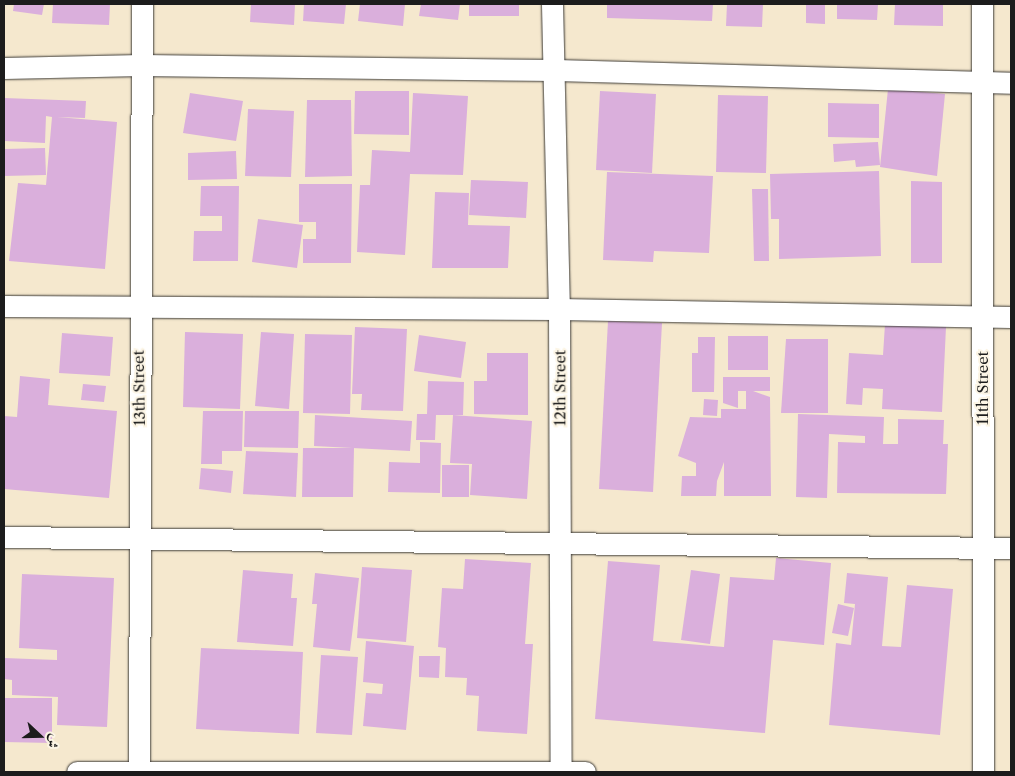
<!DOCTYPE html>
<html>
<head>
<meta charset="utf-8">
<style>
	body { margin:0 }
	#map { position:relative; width:1015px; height:776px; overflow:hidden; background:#f5e8ce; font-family:"Libre Caslon Text",Amiri,serif }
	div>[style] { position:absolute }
	.building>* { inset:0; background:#daafdc }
	.roads { filter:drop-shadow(0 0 1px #3d3b37) drop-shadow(0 0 1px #3d3b37) }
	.street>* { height:21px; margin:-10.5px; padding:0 10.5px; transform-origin:10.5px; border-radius:10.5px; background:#fff }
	span { translate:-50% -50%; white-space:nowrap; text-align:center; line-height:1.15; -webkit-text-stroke:4px #fcf5e5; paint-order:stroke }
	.street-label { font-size:15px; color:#1c1c1c }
	.frame { position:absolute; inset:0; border:5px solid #1c1c1c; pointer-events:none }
	.north { position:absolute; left:15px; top:711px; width:50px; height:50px; -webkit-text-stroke:4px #fcf5e5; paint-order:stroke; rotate:111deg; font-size:14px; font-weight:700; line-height:20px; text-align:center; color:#1c1c1c }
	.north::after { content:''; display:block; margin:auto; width:18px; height:22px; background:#1c1c1c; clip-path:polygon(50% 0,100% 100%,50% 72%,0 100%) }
</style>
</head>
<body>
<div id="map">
	<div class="building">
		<div style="clip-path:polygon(14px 4px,44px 4px,42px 15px,13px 11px)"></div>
		<div style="clip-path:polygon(53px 4px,110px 4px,109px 25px,52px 23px)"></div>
		<div style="clip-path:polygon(251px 4px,295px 4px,294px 25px,250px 22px)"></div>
		<div style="clip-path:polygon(304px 4px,346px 4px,344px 24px,303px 21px)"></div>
		<div style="clip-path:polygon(360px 4px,405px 4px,403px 26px,358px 21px)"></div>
		<div style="clip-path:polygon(421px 4px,460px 4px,458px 20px,419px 16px)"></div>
		<div style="clip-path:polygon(469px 4px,519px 4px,519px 16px,469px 16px)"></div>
		<div style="clip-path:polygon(607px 4px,713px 4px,712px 21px,607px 18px)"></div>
		<div style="clip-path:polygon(727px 4px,763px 4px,762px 27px,726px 26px)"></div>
		<div style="clip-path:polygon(806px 4px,825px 4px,825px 24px,806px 23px)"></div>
		<div style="clip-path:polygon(837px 4px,878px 4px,877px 20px,837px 19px)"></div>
		<div style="clip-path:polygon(895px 4px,943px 4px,943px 26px,894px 25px)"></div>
		<div style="clip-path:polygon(888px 89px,945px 94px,937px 176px,880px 167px)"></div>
		<div style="clip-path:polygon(355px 91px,409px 91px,409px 135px,354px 134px)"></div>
		<div style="clip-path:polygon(600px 91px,656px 94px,652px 173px,596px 170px)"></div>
		<div style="clip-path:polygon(190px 93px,243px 101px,236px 141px,183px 133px)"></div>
		<div style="clip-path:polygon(413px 93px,468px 96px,463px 175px,410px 174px,405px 255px,357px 252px,360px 185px,370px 185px,372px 150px,410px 152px)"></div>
		<div style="clip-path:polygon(718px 95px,768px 96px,766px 173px,716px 172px)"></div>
		<div style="clip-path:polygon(4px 98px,86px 101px,85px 118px,57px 117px,117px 122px,105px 269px,9px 261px,18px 183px,46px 185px,52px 117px,46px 116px,45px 143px,4px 141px)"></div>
		<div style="clip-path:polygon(307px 100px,351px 100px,352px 176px,305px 177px)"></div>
		<div style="clip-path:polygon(828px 103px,879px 104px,879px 138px,828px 137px)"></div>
		<div style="clip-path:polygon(248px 109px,294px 111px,291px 177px,245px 176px)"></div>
		<div style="clip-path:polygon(878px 142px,880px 165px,856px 167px,855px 160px,834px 162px,833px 144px)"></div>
		<div style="clip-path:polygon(45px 148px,46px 175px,4px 176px,4px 149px)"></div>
		<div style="clip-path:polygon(236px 151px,237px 179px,188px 180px,188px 153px)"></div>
		<div style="clip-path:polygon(879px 171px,881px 256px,779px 259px,779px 219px,771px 219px,770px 174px)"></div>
		<div style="clip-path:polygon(607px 172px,713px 176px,709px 253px,654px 251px,653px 262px,603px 260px)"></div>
		<div style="clip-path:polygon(471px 180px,528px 182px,526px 218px,469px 215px)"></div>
		<div style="clip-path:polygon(911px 181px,942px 182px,942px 263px,911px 263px)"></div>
		<div style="clip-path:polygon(299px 184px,352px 184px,351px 263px,303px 263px,303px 239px,316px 239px,316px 222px,299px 222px)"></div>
		<div style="clip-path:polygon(201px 186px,239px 186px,238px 261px,193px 261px,194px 231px,222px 231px,222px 216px,200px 216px)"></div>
		<div style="clip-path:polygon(752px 189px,768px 189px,769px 261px,754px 261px)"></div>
		<div style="clip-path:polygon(435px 192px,469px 193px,468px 225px,510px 226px,508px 268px,432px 268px)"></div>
		<div style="clip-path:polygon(258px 219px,303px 225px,297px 268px,252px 262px)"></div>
		<div style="clip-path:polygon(608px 321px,662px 323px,653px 492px,599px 489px)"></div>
		<div style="clip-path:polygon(885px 324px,946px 327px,942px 412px,882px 409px,883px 389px,863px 388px,862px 405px,846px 404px,849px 353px,883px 355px)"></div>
		<div style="clip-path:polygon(355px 327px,407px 329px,403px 411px,361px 410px,362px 394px,352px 394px)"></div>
		<div style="clip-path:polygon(185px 332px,243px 334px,240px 409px,183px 407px)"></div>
		<div style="clip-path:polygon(261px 332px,294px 334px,289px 409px,255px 406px)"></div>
		<div style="clip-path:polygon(62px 333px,113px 337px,110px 376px,59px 373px)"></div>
		<div style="clip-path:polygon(305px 334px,352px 335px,350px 414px,303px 413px)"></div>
		<div style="clip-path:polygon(419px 335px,466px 342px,461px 378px,414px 371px)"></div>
		<div style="clip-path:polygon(728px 336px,768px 336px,768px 370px,728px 370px)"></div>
		<div style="clip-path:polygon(698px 337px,715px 337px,714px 392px,692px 392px,692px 353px,698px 353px)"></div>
		<div style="clip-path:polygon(786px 339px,828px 339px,828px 413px,781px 413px)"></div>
		<div style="clip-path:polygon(487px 353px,528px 353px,528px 415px,474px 414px,474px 381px,487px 381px)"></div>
		<div style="clip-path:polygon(20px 376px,50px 379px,48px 405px,117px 411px,109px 498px,4px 489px,4px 416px,17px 417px)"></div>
		<div style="clip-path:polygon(723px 377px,770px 377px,770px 391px,753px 391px,770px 397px,771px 496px,724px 496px,724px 462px,717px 481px,716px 496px,681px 496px,682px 476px,696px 476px,696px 463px,678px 456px,690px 417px,721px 418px,721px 409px,746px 409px,746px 391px,738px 391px,738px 408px,723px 403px)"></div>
		<div style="clip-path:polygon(428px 381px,464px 382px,463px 415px,436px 415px,435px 440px,416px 440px,417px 414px,427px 414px)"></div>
		<div style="clip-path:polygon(83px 384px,106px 386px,104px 402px,81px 400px)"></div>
		<div style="clip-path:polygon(704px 399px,718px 400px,717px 416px,703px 415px)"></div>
		<div style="clip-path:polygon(203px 411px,243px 411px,242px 451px,222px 451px,222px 464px,201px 464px)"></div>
		<div style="clip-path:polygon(245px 411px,299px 411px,298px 448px,244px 447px)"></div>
		<div style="clip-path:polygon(798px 414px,884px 417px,883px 444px,898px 444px,898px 419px,944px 420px,943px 444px,948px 444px,946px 494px,837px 493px,838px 442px,865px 443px,865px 436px,829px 434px,827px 498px,796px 497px)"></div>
		<div style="clip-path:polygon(315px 415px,412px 421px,410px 451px,314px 446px)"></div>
		<div style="clip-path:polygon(453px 415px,532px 421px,527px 499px,470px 495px,472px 464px,450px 463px)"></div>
		<div style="clip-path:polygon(420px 442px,441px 443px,440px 493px,388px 492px,389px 462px,420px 463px)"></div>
		<div style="clip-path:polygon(303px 448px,354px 448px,353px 497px,302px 497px)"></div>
		<div style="clip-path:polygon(246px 451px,298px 453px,296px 497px,243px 494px)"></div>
		<div style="clip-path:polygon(442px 465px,469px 465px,469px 497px,442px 497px)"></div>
		<div style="clip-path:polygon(201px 468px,233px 471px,231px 493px,199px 489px)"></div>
		<div style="clip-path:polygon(776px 558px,831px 563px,824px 645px,773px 640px,765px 733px,595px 719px,608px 561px,660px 565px,653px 641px,724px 647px,730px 577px,774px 580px)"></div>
		<div style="clip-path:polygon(465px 559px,531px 563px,525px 644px,533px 644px,527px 734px,477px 731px,479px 696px,466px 695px,467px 678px,445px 677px,446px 648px,438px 647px,442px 588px,463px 589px)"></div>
		<div style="clip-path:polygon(362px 567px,412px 570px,406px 642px,357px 638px)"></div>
		<div style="clip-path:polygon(243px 570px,293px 574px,291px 598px,297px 598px,293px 646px,237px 642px)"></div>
		<div style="clip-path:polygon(691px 570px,720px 574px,710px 644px,681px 640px)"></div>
		<div style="clip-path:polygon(315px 573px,359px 578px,350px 651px,313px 647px,317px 604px,312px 604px)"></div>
		<div style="clip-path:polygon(847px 573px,888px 577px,882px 646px,901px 647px,907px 585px,953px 589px,940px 735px,829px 725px,836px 643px,851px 645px,855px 604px,844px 603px)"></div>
		<div style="clip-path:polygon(22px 574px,114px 578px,107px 727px,57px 725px,58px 697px,12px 695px,12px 680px,4px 679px,4px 658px,57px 660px,57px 650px,19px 648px)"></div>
		<div style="clip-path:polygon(838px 604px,854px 608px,848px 636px,832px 633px)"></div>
		<div style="clip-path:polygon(366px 641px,414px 646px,406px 730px,363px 726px,366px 693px,382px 694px,383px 684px,363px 682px)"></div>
		<div style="clip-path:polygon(201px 648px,303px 652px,299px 734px,196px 729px)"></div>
		<div style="clip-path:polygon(321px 655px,358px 657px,352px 735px,316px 733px)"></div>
		<div style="clip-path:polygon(419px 656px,440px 656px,439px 678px,419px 677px)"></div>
		<div style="clip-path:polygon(5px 698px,52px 698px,52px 743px,4px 742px)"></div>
	</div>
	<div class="roads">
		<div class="street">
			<div style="left:552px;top:4px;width:305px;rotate:88.7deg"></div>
			<div style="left:559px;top:309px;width:463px;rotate:89.8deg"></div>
			<div style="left:982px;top:4px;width:768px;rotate:89.93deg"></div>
			<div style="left:4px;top:68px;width:137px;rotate:-1.3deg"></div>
			<div style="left:141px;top:65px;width:415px;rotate:0.7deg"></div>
			<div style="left:556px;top:70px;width:455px;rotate:1.6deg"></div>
			<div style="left:4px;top:306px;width:555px;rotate:0.31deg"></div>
			<div style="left:559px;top:309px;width:452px;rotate:1deg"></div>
			<div style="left:4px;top:537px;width:1007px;rotate:0.63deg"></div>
			<div style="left:77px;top:772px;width:508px"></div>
			<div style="left:139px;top:772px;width:768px;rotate:-89.78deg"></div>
		</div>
	</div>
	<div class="street-label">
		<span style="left:139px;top:388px;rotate:-91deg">13th Street</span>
		<span style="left:560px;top:388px;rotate:-90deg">12th Street</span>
		<span style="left:983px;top:388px;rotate:-90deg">11th Street</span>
	</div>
	<div class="frame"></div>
	<div class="north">ش</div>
</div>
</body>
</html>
